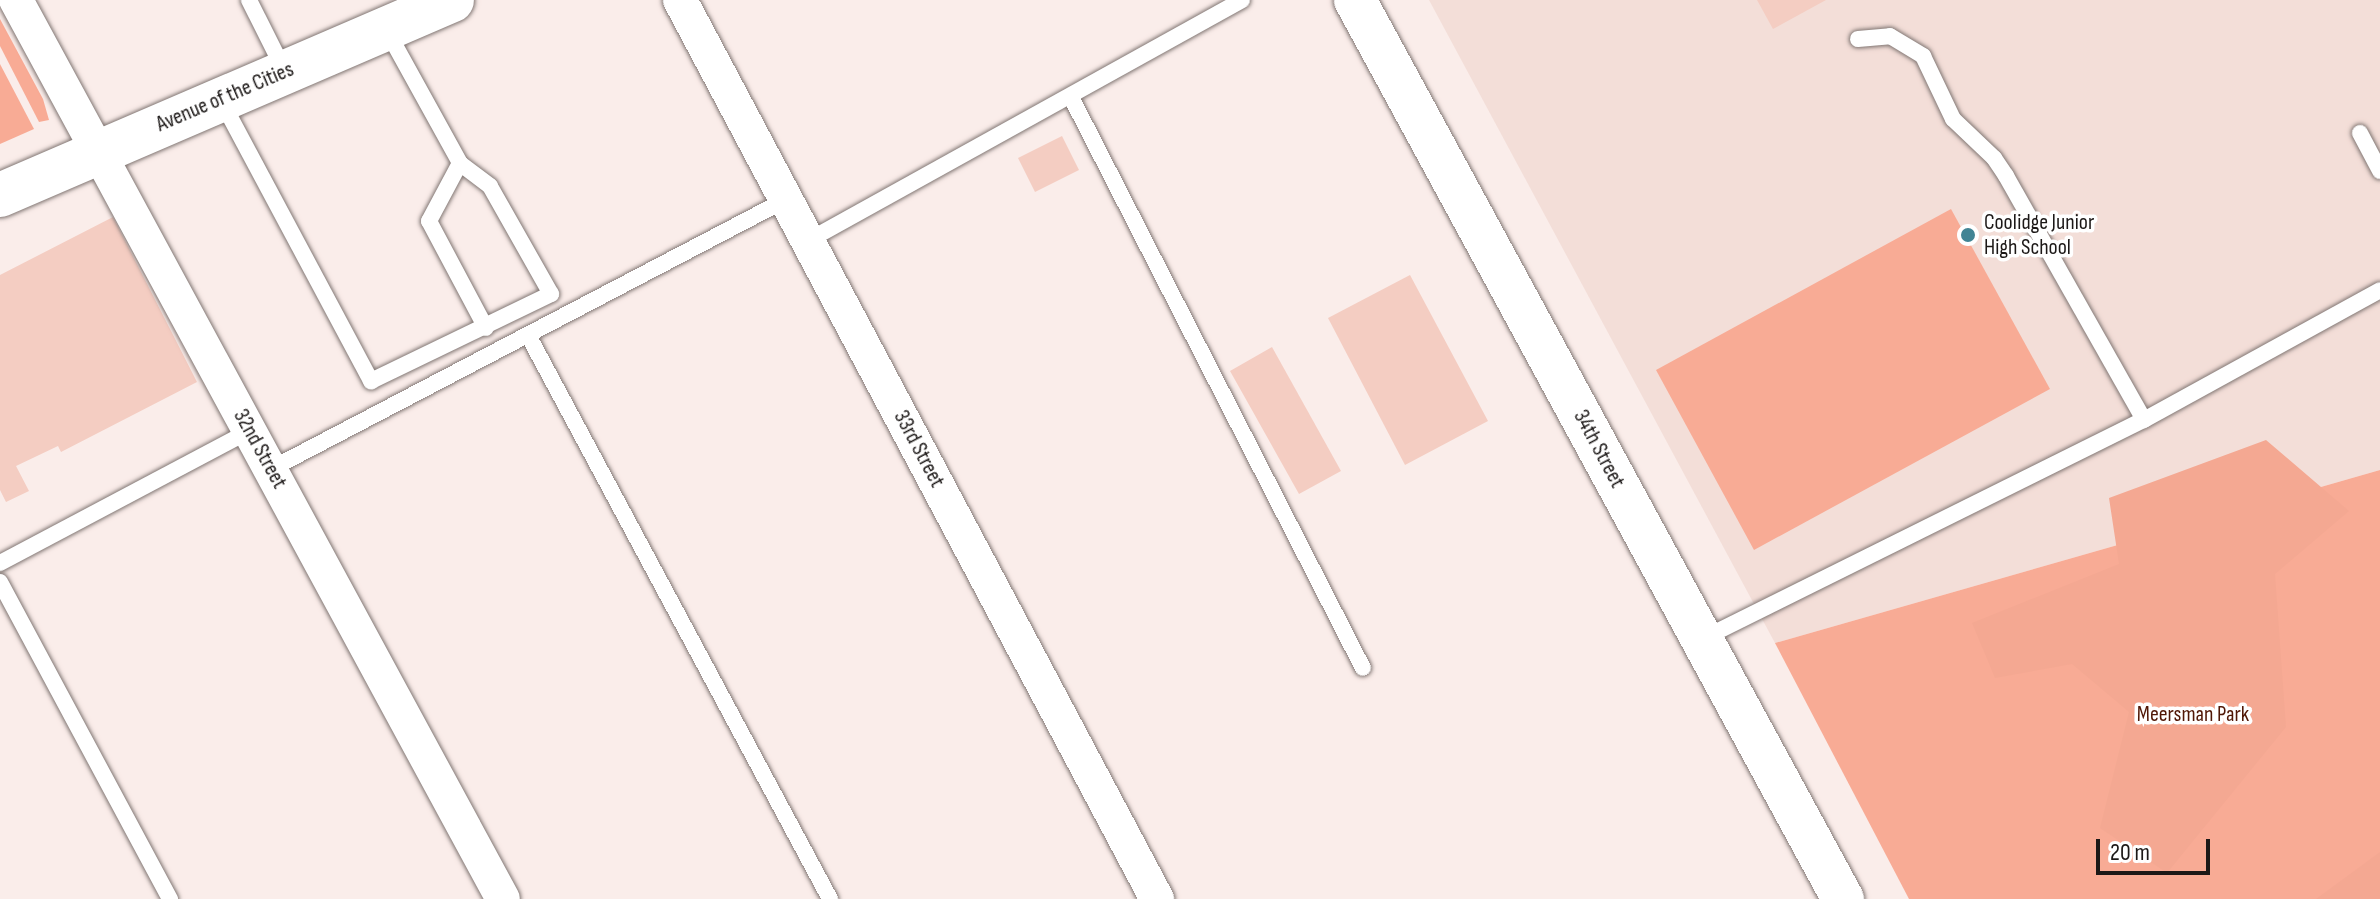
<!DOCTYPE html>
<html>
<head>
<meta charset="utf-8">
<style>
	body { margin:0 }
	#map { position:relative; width:2380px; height:899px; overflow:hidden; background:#faedea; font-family:"Sofia Sans Condensed",sans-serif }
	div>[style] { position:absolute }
	.built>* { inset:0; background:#f3ded8 }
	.green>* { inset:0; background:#f8ab95 }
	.forest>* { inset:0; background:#f4a892 }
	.building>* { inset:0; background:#f4cdc2 }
	.roads { filter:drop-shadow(0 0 2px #817673) drop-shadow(0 0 2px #817673) }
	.service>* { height:16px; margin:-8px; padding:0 8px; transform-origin:8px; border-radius:8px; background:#fff }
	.minor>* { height:34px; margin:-17px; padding:0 17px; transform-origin:17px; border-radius:17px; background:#fff }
	.tertiary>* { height:42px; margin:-21px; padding:0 21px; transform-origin:21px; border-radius:21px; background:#fff }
	.secondary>* { height:44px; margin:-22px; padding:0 22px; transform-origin:22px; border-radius:22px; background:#fff }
	.dots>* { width:22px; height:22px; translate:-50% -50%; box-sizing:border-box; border:4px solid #fff; border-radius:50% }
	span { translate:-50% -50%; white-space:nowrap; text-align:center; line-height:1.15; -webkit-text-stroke:7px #fff; paint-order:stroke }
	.street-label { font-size:22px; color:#1c1817 }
	.poi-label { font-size:22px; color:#1c1817 }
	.left { translate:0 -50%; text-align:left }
	.park-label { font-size:22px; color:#501706 }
	.scale { position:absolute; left:2096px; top:839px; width:114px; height:36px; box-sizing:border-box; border:4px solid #1c1817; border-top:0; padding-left:10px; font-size:24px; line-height:28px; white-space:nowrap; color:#1c1817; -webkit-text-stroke:6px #fff; paint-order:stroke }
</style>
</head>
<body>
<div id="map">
	<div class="built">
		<div style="clip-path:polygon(1429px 0,2380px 0,2380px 470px,1775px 643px)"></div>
	</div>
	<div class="green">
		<div style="clip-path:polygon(0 19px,43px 99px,49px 120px,39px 122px,0 46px)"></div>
		<div style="clip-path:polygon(0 64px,34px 129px,0 144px)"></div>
		<div style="clip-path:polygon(1951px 209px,2050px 389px,1754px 550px,1656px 370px)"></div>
		<div style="clip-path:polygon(2380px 470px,2380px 899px,1909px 899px,1775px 643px)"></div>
	</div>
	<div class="forest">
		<div style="clip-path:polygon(2266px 440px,2349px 511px,2275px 574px,2286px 727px,2167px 873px,2100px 828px,2129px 712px,2072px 664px,1995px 678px,1972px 623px,2119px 564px,2109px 498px)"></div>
		<div style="clip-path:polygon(2380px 852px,2380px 899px,2316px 899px)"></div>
	</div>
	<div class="building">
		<div style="clip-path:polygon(1757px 0,1826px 0,1773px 29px)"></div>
		<div style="clip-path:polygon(1062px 136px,1079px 170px,1035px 192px,1018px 158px)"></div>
		<div style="clip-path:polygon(113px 217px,197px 382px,61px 452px,58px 446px,16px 466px,29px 491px,6px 502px,0 490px,0 275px)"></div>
		<div style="clip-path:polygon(1410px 275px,1488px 421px,1405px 465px,1328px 318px)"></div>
		<div style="clip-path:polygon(1272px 347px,1341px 471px,1299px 494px,1230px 371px)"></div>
	</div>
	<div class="roads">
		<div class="service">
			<div style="left:249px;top:0;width:78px;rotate:63.4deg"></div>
			<div style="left:1858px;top:39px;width:32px;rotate:-5deg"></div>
			<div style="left:1890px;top:36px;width:39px;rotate:31deg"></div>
			<div style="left:1923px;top:56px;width:70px;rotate:64.5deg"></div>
			<div style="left:1953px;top:119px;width:57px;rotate:43.6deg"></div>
			<div style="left:1994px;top:158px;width:22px;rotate:56deg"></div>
			<div style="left:2006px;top:176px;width:280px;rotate:60.5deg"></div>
			<div style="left:1071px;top:97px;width:641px;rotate:62.92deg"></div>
			<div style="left:221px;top:100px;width:319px;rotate:61.9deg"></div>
			<div style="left:371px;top:381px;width:200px;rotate:-25.8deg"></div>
			<div style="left:551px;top:294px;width:124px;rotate:-119.5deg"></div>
			<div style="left:490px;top:186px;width:38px;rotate:-143deg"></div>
			<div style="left:460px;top:163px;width:153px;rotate:-118.9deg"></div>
			<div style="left:2360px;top:133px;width:43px;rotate:62.2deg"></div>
			<div style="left:460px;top:163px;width:66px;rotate:118.1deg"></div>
			<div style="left:429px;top:221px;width:121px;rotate:62deg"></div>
			<div style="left:809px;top:240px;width:495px;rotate:-29deg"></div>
			<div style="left:528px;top:335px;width:640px;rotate:61.83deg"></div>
			<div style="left:271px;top:469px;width:582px;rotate:-27.62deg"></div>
			<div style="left:0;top:563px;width:282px;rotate:-27.9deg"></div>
			<div style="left:0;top:582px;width:360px;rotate:61.8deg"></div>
			<div style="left:1702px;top:639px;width:493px;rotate:-26.4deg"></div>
			<div style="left:2144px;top:420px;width:269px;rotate:-28.8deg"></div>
		</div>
		<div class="minor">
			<div style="left:16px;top:0;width:1022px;rotate:61.56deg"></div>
			<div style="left:680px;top:0;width:1018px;rotate:62.05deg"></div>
		</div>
		<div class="tertiary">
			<div style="left:1355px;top:0;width:1023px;rotate:61.51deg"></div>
		</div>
		<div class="secondary">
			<div style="left:0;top:195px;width:492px;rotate:-23.3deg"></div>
		</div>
	</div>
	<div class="dots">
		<div style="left:1968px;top:235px;background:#418494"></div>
	</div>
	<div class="street-label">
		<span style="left:225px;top:97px;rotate:-23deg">Avenue of the Cities</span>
		<span style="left:260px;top:449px;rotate:61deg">32nd Street</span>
		<span style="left:919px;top:449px;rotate:62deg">33rd Street</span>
		<span style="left:1599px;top:449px;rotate:62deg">34th Street</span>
	</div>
	<div class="poi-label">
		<span class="left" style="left:1984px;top:235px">Coolidge Junior<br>High School</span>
	</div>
	<div class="park-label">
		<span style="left:2193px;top:715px">Meersman Park</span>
	</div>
	<div class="scale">20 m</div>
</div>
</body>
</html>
